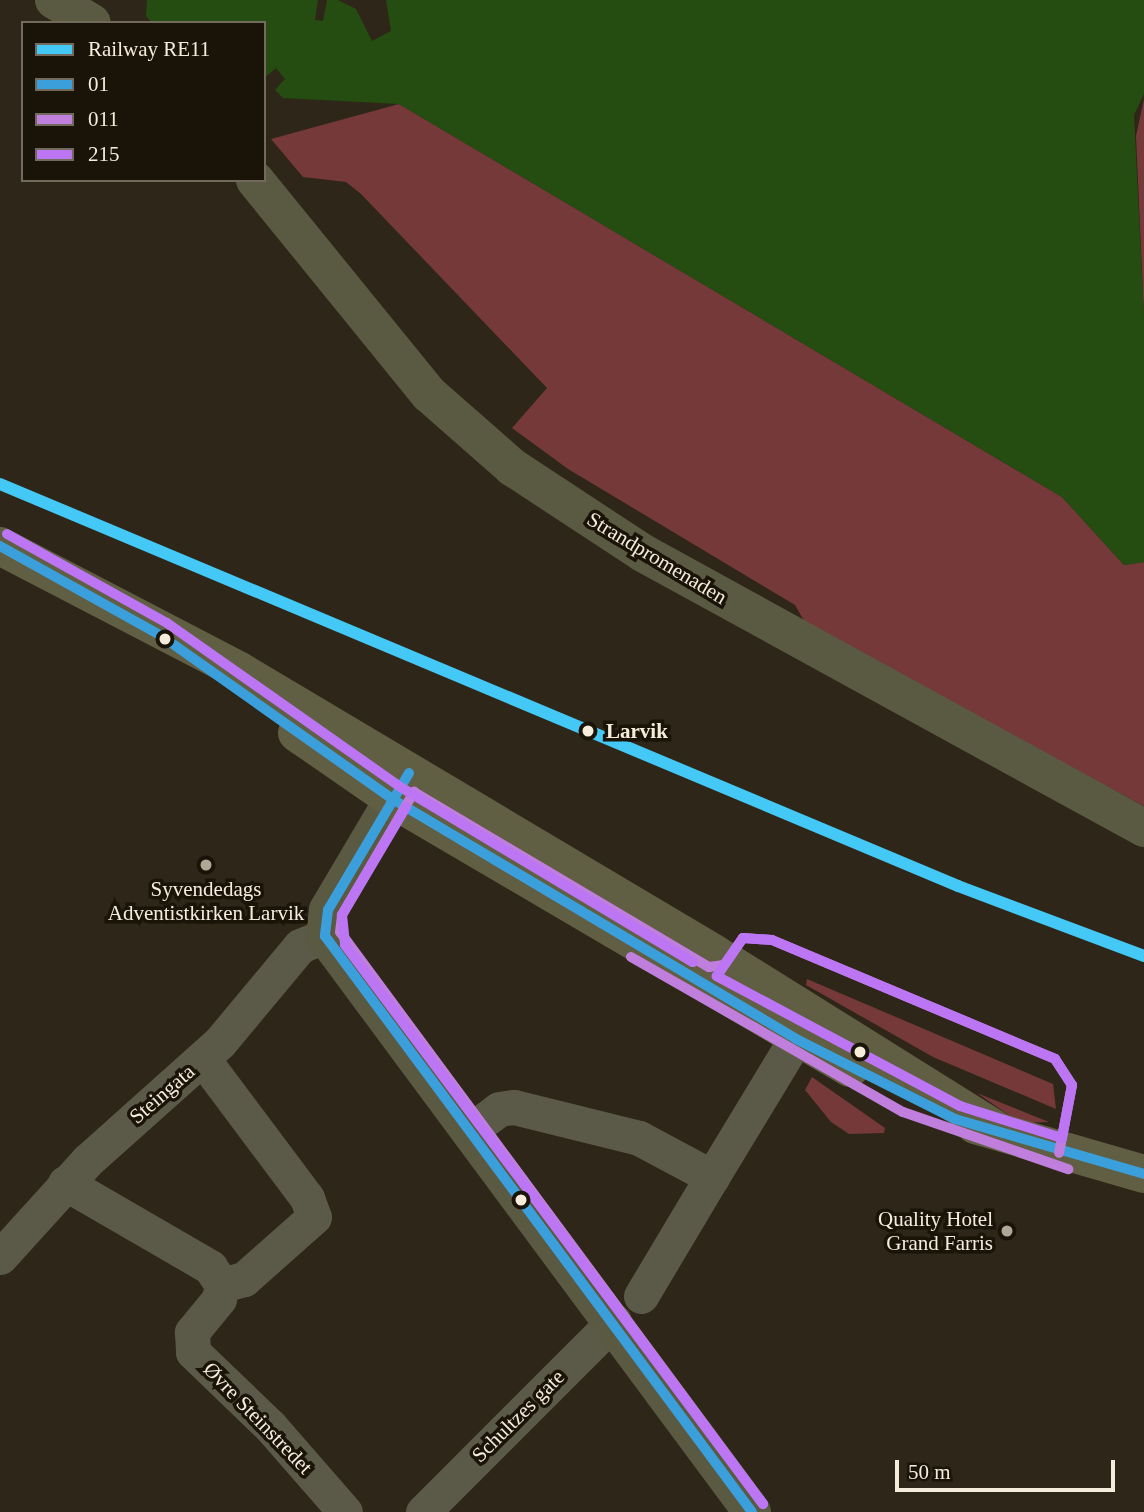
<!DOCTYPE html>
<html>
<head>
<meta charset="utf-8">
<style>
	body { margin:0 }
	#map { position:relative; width:1144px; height:1512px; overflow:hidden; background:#2e2618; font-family:"Times New Roman",serif }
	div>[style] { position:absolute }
	.green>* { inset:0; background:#743938 }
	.water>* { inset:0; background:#264d11 }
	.minor>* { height:35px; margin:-17.5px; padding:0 17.5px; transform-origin:17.5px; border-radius:17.5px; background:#5b5948 }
	.secondary>* { height:38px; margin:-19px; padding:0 19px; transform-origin:19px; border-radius:19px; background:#5a5942 }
	.primary>* { height:38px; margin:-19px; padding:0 19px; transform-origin:19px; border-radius:19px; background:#605e43 }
	.bus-1>* { height:10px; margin:-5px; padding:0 5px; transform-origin:5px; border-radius:5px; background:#3b9fdb }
	.bus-2>* { height:10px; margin:-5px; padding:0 5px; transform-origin:5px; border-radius:5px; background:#c07fdc }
	.bus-3>* { height:10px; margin:-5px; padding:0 5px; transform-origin:5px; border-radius:5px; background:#bd76f3 }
	.rail-1>* { height:12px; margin:-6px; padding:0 6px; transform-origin:6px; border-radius:6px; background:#44c8f5 }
	.dots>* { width:19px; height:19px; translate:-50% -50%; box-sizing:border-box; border:4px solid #1a1308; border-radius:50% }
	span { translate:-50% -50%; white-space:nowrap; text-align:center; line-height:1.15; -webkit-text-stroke:7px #1a1308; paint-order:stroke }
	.street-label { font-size:21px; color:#f6ecdc }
	.stop-label { font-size:21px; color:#f6ecdc; font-weight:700 }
	.left { translate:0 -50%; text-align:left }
	.poi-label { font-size:21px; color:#f6ecdc }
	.right { translate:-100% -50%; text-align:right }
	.legend { position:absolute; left:21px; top:21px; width:245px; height:161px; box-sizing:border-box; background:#1a1308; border:2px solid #726a5d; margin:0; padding:9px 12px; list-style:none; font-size:21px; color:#f6ecdc }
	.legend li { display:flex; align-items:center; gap:14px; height:35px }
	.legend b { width:35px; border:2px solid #726a5d }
	.scale { position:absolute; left:895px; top:1460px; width:220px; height:32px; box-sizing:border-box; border:4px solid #f6ecdc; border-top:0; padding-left:9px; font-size:21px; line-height:24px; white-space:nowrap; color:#f6ecdc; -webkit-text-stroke:5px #1a1308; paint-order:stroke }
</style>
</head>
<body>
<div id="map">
	<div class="green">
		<div style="clip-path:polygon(1144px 99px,1144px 317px,1136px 136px)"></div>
		<div style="clip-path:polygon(399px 104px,1062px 497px,1124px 565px,1144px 562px,1144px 806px,807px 626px,795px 605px,568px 469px,512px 428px,547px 388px,361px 194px,346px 182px,303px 177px,271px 139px)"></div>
		<div style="clip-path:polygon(807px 979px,1053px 1084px,1056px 1109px,933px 1057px,806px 985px)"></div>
		<div style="clip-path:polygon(812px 1077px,885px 1128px,884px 1133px,849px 1134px,831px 1122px,805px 1090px)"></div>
		<div style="clip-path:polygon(977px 1093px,1049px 1122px,1020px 1123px)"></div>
	</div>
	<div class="water">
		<div style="clip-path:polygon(147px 0,318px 0,315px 20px,323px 21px,327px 0,338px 0,356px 9px,372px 41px,391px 31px,386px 0,1144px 0,1144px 94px,1134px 115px,1144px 317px,1144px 562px,1124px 565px,1062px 497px,399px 104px,283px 98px,275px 90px,285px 79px,276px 68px,264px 78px,264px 23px,152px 23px,146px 16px)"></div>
	</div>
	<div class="minor">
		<div style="left:203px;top:1059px;width:174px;rotate:53.2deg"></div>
		<div style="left:307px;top:1198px;width:20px;rotate:70deg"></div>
		<div style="left:314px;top:1217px;width:94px;rotate:138.5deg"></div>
		<div style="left:244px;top:1279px;width:23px;rotate:165deg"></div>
		<div style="left:470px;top:1131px;width:36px;rotate:-37deg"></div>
		<div style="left:499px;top:1109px;width:15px;rotate:-8deg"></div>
		<div style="left:514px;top:1107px;width:129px;rotate:13.9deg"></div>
		<div style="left:639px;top:1138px;width:83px;rotate:28.1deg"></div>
		<div style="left:712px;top:1177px;width:189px;rotate:-58.8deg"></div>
		<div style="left:65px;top:1183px;width:168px;rotate:30.1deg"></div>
		<div style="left:210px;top:1267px;width:22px;rotate:56deg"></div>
		<div style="left:222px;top:1285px;width:14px;rotate:102deg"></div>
		<div style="left:219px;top:1299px;width:43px;rotate:129.3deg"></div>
		<div style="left:192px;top:1332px;width:20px;rotate:87deg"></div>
		<div style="left:193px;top:1352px;width:107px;rotate:43.9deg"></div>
		<div style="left:270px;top:1426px;width:114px;rotate:48.9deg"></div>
		<div style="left:0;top:1257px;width:130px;rotate:-47.8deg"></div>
		<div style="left:87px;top:1161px;width:178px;rotate:-41.8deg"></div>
		<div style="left:220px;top:1042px;width:125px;rotate:-50.2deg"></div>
		<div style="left:300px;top:946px;width:27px;rotate:-22deg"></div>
		<div style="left:641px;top:1296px;width:139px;rotate:-59.2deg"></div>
		<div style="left:423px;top:1512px;width:270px;rotate:-45deg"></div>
	</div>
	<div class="secondary">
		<div style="left:54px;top:0;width:44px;rotate:31.2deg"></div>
		<div style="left:255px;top:180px;width:276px;rotate:50.9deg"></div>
		<div style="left:429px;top:394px;width:111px;rotate:41.3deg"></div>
		<div style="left:512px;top:467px;width:157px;rotate:33.3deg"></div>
		<div style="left:643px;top:553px;width:572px;rotate:28.76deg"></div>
		<div style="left:409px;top:773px;width:159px;rotate:120.6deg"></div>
		<div style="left:328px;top:910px;width:26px;rotate:97deg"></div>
		<div style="left:325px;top:936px;width:717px;rotate:53.45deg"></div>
	</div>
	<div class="primary">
		<div style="left:0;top:546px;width:268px;rotate:27.5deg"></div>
		<div style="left:238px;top:670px;width:555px;rotate:30.77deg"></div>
		<div style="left:715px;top:954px;width:334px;rotate:32deg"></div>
		<div style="left:297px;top:733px;width:118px;rotate:34.6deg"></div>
		<div style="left:394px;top:800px;width:529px;rotate:30.44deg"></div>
		<div style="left:975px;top:1125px;width:176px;rotate:16.2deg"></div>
	</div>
	<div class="bus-1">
		<div style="left:0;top:546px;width:183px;rotate:29.1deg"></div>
		<div style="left:160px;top:635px;width:286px;rotate:35.2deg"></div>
		<div style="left:394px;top:800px;width:468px;rotate:30.7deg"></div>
		<div style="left:796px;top:1039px;width:178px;rotate:26.7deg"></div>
		<div style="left:955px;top:1119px;width:197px;rotate:16.2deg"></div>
		<div style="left:409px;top:773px;width:159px;rotate:120.6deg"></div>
		<div style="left:328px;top:910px;width:26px;rotate:97deg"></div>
		<div style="left:325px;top:936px;width:717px;rotate:53.45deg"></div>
	</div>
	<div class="bus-2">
		<div style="left:631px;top:957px;width:313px;rotate:29.7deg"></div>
		<div style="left:903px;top:1112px;width:175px;rotate:19.1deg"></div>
		<div style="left:763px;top:1504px;width:711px;rotate:-126.48deg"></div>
		<div style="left:340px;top:932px;width:17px;rotate:-83deg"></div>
		<div style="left:342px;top:915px;width:143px;rotate:-59.7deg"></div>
		<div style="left:414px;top:792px;width:343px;rotate:30.7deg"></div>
		<div style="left:709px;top:967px;width:15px;rotate:-8deg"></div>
		<div style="left:724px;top:965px;width:33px;rotate:-55deg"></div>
		<div style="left:743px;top:938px;width:29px;rotate:4deg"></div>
		<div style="left:772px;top:940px;width:307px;rotate:22.8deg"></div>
		<div style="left:1055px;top:1059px;width:31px;rotate:57deg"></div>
		<div style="left:1072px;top:1085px;width:69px;rotate:100.8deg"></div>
	</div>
	<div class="bus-3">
		<div style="left:7px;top:534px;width:183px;rotate:29.1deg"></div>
		<div style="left:167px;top:623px;width:287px;rotate:35.1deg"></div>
		<div style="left:402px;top:788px;width:339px;rotate:30.9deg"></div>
		<div style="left:406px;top:807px;width:126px;rotate:120.7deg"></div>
		<div style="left:342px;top:915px;width:30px;rotate:84deg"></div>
		<div style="left:345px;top:945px;width:698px;rotate:53.21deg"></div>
		<div style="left:743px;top:938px;width:29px;rotate:4deg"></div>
		<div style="left:772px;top:940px;width:307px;rotate:22.8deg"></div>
		<div style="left:1055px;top:1059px;width:31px;rotate:57deg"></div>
		<div style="left:1072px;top:1085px;width:54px;rotate:100.7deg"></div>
		<div style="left:1062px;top:1138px;width:107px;rotate:-162.6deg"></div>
		<div style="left:960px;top:1106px;width:276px;rotate:-151.9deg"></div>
		<div style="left:717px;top:976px;width:46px;rotate:-55.6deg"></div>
	</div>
	<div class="rail-1">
		<div style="left:0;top:484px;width:1039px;rotate:22.76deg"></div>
		<div style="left:958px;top:886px;width:199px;rotate:20.6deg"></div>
	</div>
	<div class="dots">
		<div style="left:165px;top:639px;background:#f6ecdc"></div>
		<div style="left:588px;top:731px;background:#f6ecdc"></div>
		<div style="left:206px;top:865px;background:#b0a797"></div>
		<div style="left:860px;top:1052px;background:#f6ecdc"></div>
		<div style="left:521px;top:1200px;background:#f6ecdc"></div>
		<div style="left:1007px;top:1231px;background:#b0a797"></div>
	</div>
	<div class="street-label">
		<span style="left:657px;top:558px;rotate:31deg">Strandpromenaden</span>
		<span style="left:162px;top:1094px;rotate:-41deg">Steingata</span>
		<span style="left:518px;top:1416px;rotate:-45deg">Schultzes gate</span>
		<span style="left:258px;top:1418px;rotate:46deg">Øvre Steinstredet</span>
	</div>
	<div class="stop-label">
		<span class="left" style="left:606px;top:731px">Larvik</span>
	</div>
	<div class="poi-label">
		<span style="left:206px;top:901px">Syvendedags<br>Adventistkirken Larvik</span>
		<span class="right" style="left:993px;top:1231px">Quality Hotel<br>Grand Farris</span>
	</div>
	<ul class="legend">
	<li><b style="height:9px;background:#44c8f5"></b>Railway RE11</li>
	<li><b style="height:9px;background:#3b9fdb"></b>01</li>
	<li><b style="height:9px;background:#c07fdc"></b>011</li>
	<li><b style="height:9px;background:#bd76f3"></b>215</li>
	</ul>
	<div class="scale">50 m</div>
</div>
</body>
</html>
